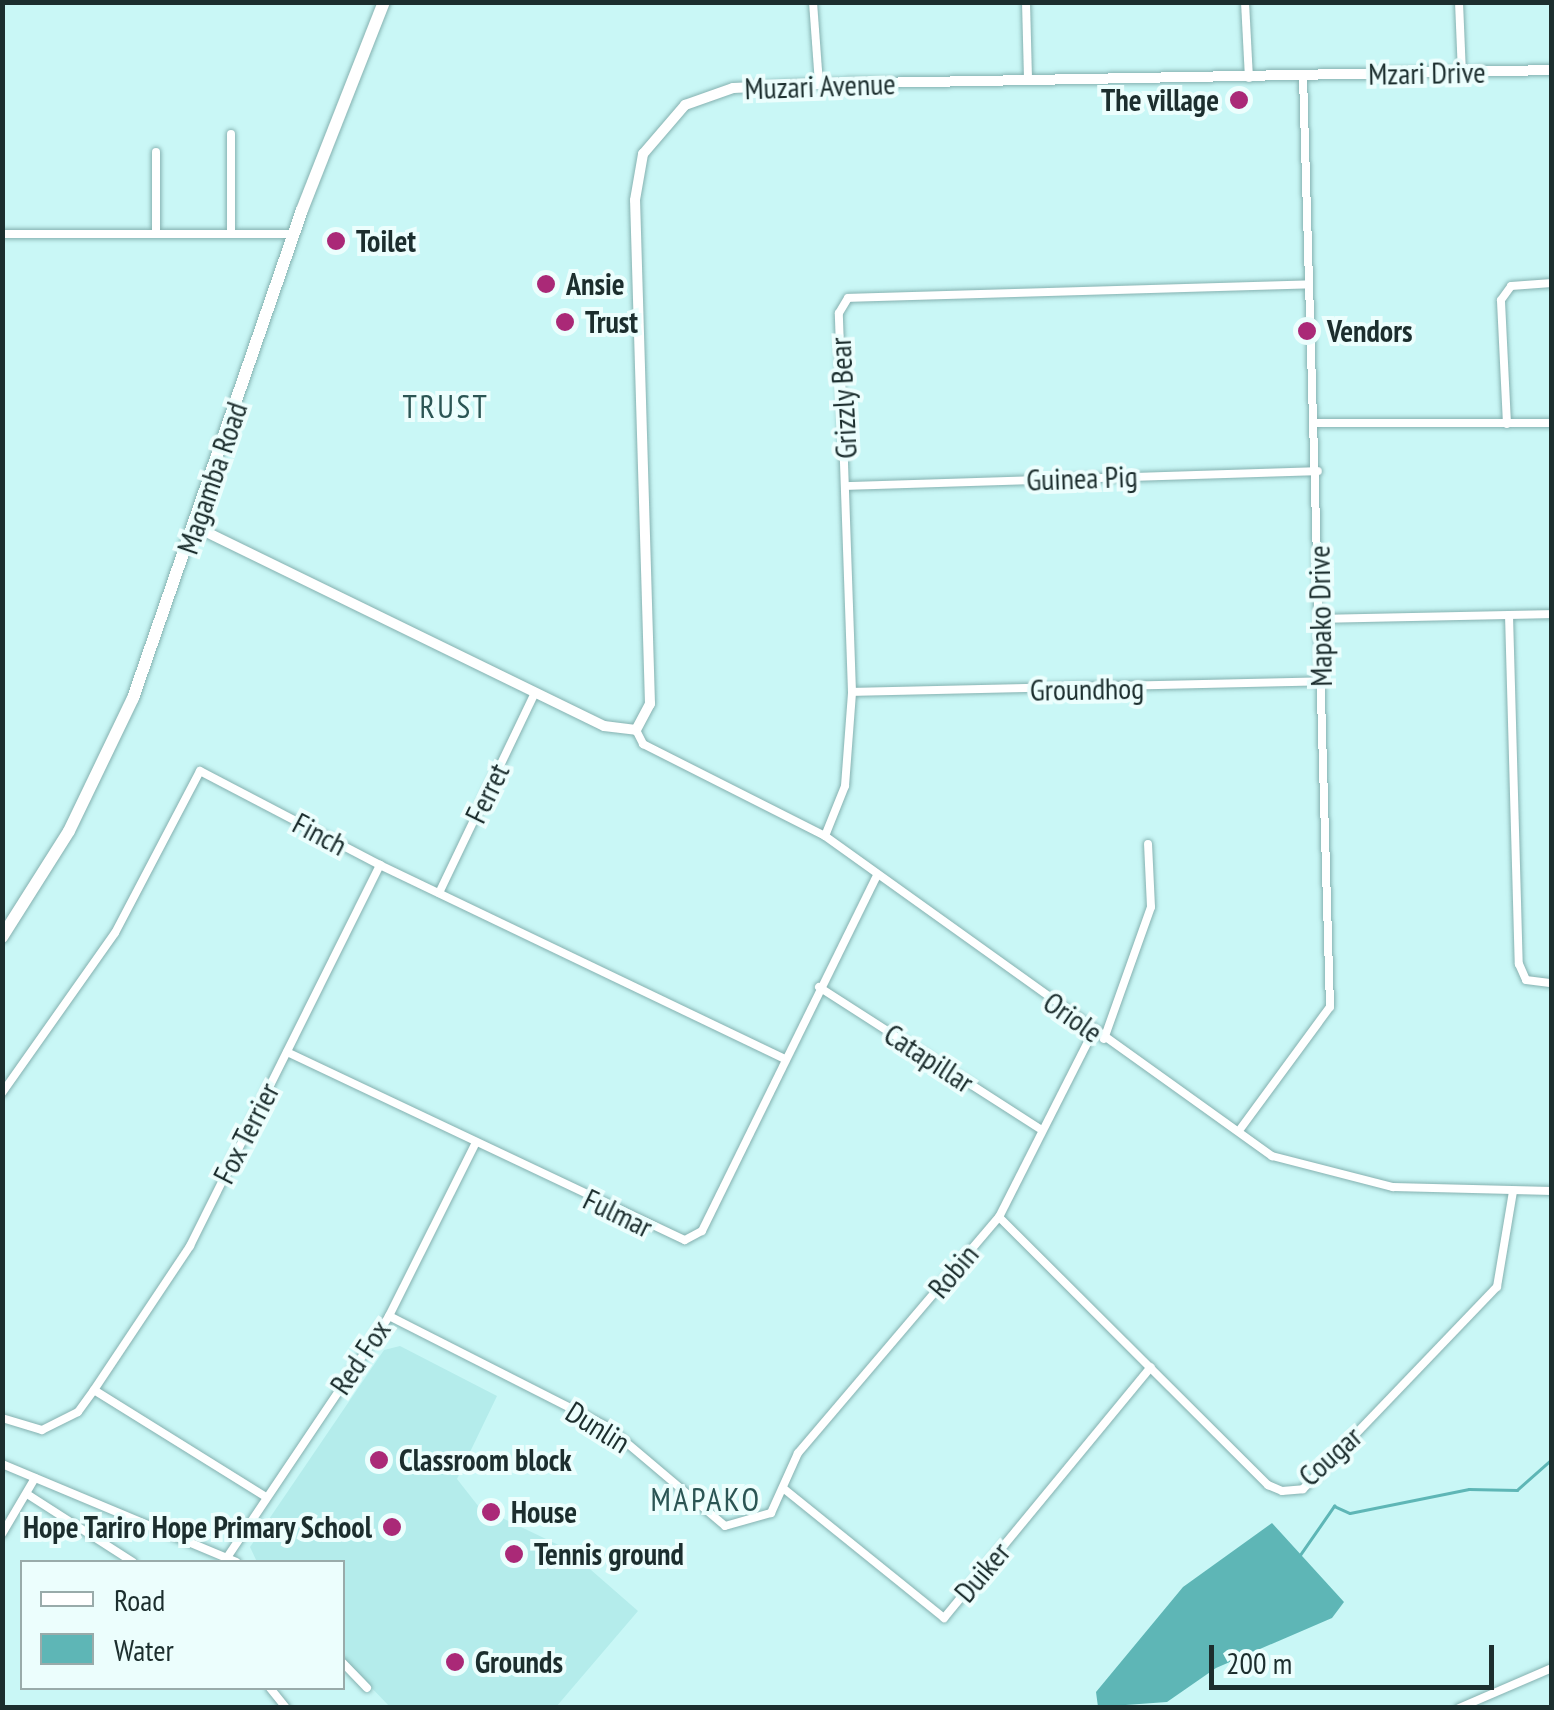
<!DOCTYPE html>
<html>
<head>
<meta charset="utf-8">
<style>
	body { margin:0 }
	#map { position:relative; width:1554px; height:1710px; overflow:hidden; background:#c9f7f6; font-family:"PT Sans Narrow",sans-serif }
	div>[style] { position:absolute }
	.built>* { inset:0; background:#b4eceb }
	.water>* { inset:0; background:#5eb6b6 }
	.stream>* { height:2.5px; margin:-1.25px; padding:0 1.25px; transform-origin:1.25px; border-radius:1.25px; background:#5eb6b6 }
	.roads { filter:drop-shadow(0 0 2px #85b1b0) drop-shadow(0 0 2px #85b1b0) }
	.minor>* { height:8px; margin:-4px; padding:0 4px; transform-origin:4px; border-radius:4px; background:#fff }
	.tertiary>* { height:10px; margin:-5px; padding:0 5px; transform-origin:5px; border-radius:5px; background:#fff }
	.trunk>* { height:12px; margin:-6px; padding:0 6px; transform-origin:6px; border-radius:6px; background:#fff }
	.dots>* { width:28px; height:28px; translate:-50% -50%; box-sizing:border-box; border:5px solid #ecfefd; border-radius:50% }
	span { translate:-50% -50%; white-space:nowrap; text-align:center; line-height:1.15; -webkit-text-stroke:8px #ecfefd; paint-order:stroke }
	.street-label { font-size:30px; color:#1c2e2e }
	.poi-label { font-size:30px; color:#1c2e2e; font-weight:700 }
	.right { translate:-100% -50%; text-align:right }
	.left { translate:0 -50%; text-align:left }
	.neighbourhood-label { font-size:32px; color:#2b5554; letter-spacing:2.5px }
	.frame { position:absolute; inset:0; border:5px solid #1c2e2e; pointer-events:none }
	.legend { position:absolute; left:20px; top:1560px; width:325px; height:130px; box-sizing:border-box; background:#ecfefd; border:2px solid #99abaa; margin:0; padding:12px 18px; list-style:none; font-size:30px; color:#1c2e2e }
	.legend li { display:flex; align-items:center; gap:20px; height:50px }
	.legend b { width:50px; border:2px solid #99abaa }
	.scale { position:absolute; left:1209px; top:1645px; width:285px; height:45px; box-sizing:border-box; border:5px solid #1c2e2e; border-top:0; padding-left:12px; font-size:30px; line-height:35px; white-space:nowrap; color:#1c2e2e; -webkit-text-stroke:8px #ecfefd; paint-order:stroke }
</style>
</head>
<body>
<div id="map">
	<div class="built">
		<div style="clip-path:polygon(400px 1346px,497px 1396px,457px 1479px,479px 1507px,567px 1549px,638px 1611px,556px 1707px,390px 1707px,343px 1658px,342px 1562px,257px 1562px,250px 1547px,384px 1350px)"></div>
	</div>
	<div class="water">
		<div style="clip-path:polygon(1272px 1523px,1344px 1602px,1332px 1618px,1216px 1668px,1167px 1702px,1098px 1707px,1096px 1692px,1183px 1587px)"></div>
	</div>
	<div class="stream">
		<div style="left:1300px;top:1555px;width:60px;rotate:-55.2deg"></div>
		<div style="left:1334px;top:1506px;width:17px;rotate:24deg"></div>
		<div style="left:1350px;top:1513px;width:121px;rotate:-11.4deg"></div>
		<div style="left:1469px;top:1489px;width:48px;rotate:1.2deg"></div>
		<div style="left:1517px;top:1490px;width:47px;rotate:-41.5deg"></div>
	</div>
	<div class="roads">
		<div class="minor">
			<div style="left:813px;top:2px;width:82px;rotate:85.8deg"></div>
			<div style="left:1026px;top:2px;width:77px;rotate:88.5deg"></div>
			<div style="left:1245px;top:2px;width:76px;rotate:87deg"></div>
			<div style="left:1459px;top:2px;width:71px;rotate:87.6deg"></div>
			<div style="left:156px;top:231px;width:79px;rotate:-90deg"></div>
			<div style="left:231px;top:231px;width:97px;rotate:-90deg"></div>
			<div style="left:2px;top:234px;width:291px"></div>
			<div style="left:1316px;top:423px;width:236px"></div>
			<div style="left:1507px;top:424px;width:124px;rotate:-92.8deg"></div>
			<div style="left:1501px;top:300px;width:17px;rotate:-54deg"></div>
			<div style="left:1511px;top:286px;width:41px;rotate:-4.2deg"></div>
			<div style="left:847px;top:486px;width:471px;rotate:-1.8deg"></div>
			<div style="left:1509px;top:615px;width:349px;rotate:88.4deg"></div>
			<div style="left:1519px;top:964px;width:17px;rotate:66deg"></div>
			<div style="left:1526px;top:980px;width:26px;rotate:7deg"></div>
			<div style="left:1320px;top:619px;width:232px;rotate:-1.2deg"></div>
			<div style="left:852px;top:692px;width:469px;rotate:-1.3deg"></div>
			<div style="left:636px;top:730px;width:16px;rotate:63deg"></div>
			<div style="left:643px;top:744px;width:204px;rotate:26.8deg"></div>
			<div style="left:825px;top:836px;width:550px;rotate:35.6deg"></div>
			<div style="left:1272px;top:1156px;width:125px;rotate:14.4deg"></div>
			<div style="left:1393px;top:1187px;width:159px;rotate:1.4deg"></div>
			<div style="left:825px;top:836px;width:54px;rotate:-68.2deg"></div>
			<div style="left:845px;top:786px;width:94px;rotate:-85.7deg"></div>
			<div style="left:852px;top:692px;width:379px;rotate:-92deg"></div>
			<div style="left:839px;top:313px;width:17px;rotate:-59deg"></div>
			<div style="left:848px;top:298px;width:461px;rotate:-1.7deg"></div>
			<div style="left:439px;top:893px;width:222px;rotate:-64.4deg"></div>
			<div style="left:819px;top:987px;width:261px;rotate:32.7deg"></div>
			<div style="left:1104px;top:1039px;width:140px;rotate:-70.4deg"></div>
			<div style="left:1151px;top:907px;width:63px;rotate:-92.7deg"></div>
			<div style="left:287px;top:1052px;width:440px;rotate:25.3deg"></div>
			<div style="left:685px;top:1240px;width:19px;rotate:-28deg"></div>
			<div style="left:702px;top:1231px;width:397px;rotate:-63.8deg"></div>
			<div style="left:2px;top:1093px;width:196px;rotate:-54.8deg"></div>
			<div style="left:115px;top:933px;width:183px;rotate:-62.3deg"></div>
			<div style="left:200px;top:771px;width:203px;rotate:27.6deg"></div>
			<div style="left:380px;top:865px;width:447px;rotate:25.6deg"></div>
			<div style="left:1241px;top:1128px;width:150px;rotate:-53.7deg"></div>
			<div style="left:1330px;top:1007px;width:933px;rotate:-91.66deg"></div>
			<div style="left:999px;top:1217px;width:380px;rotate:44.9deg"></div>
			<div style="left:1268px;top:1485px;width:15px;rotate:23deg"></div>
			<div style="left:1282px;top:1491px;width:21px;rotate:-5deg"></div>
			<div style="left:1303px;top:1489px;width:280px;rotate:-46.2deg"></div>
			<div style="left:1497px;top:1287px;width:97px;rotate:-80.5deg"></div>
			<div style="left:389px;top:1316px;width:246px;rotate:26.9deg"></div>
			<div style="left:608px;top:1427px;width:153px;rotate:40.2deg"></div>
			<div style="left:725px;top:1526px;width:48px;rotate:-15.8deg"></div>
			<div style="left:771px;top:1513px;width:66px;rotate:-65.8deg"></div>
			<div style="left:798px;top:1453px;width:310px;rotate:-49.6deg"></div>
			<div style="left:999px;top:1217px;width:208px;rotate:-63.1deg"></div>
			<div style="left:94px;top:1390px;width:200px;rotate:31.9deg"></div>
			<div style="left:2px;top:1418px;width:42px;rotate:16.7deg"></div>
			<div style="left:42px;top:1430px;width:40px;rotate:-26.6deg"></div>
			<div style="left:78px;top:1412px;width:27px;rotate:-54deg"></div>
			<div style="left:94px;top:1390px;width:173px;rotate:-56.3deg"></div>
			<div style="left:190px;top:1246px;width:426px;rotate:-63.5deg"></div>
			<div style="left:2px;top:1464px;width:254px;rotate:22.7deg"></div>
			<div style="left:783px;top:1488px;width:207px;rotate:38.9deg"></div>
			<div style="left:944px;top:1618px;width:325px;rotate:-50.5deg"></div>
			<div style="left:27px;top:1494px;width:126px;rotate:32.7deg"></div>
			<div style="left:2px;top:1534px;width:65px;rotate:-59.5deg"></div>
			<div style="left:226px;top:1559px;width:293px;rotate:-56.1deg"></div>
			<div style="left:389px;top:1316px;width:192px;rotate:-63.4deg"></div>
			<div style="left:342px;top:1662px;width:36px;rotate:46deg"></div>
			<div style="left:270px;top:1688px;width:26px;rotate:51deg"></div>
			<div style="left:1459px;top:1708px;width:101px;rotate:-23.3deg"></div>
		</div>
		<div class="tertiary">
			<div style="left:196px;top:527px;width:454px;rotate:26deg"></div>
			<div style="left:604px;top:726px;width:32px;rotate:7deg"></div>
			<div style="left:636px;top:730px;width:30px;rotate:-62deg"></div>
			<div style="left:650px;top:704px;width:504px;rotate:-91.7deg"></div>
			<div style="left:635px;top:200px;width:47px;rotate:-80.1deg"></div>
			<div style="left:643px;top:154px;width:65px;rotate:-49.4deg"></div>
			<div style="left:685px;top:105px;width:51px;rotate:-19.5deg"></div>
			<div style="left:733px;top:88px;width:86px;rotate:-2.7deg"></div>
			<div style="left:819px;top:84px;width:733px;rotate:-1.09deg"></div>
		</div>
		<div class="trunk">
			<div style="left:2px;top:937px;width:125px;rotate:-57.7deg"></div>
			<div style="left:69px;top:831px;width:148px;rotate:-64.3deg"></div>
			<div style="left:133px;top:698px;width:516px;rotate:-70.9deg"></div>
			<div style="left:302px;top:210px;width:224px;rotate:-68.5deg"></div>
		</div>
	</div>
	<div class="dots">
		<div style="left:1239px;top:100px;background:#aa2977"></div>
		<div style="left:336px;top:241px;background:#aa2977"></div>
		<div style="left:546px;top:284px;background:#aa2977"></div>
		<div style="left:565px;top:322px;background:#aa2977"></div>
		<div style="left:1307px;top:331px;background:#aa2977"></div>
		<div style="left:379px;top:1460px;background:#aa2977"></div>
		<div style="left:491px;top:1512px;background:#aa2977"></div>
		<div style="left:392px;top:1527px;background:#aa2977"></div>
		<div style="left:514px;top:1554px;background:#aa2977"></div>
		<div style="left:455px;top:1662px;background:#aa2977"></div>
	</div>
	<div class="street-label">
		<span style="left:1427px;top:73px;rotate:-1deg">Mzari Drive</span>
		<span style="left:820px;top:86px;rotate:-2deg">Muzari Avenue</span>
		<span style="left:843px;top:398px;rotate:-93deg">Grizzly Bear</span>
		<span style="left:212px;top:478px;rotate:-71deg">Magamba Road</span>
		<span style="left:1082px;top:478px;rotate:-2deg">Guinea Pig</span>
		<span style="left:1320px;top:616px;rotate:-91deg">Mapako Drive</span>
		<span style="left:1087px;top:689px;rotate:-1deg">Groundhog</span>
		<span style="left:487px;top:793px;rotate:-64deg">Ferret</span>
		<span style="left:320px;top:834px;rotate:28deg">Finch</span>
		<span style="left:1073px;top:1017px;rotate:35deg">Oriole</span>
		<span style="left:929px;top:1058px;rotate:33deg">Catapillar</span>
		<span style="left:246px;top:1133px;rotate:-63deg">Fox Terrier</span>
		<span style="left:618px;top:1213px;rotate:26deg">Fulmar</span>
		<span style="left:953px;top:1271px;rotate:-50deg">Robin</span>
		<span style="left:360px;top:1357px;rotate:-56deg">Red Fox</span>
		<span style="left:598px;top:1427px;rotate:32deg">Dunlin</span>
		<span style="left:1330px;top:1456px;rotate:-42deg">Cougar</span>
		<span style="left:982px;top:1572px;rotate:-50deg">Duiker</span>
	</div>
	<div class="poi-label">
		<span class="right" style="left:1219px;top:100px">The village</span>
		<span class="left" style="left:356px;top:241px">Toilet</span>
		<span class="left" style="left:566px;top:284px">Ansie</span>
		<span class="left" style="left:585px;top:322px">Trust</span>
		<span class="left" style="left:1327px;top:331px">Vendors</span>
		<span class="left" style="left:399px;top:1460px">Classroom block</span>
		<span class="left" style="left:511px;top:1512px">House</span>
		<span class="right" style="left:372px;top:1527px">Hope Tariro Hope Primary School</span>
		<span class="left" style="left:534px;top:1554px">Tennis ground</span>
		<span class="left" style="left:475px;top:1662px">Grounds</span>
	</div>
	<div class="neighbourhood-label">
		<span style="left:446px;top:406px">TRUST</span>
		<span style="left:706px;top:1499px">MAPAKO</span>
	</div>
	<div class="frame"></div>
	<ul class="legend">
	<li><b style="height:12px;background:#fff"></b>Road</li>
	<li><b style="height:28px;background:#5eb6b6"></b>Water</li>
	</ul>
	<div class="scale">200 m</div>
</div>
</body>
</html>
